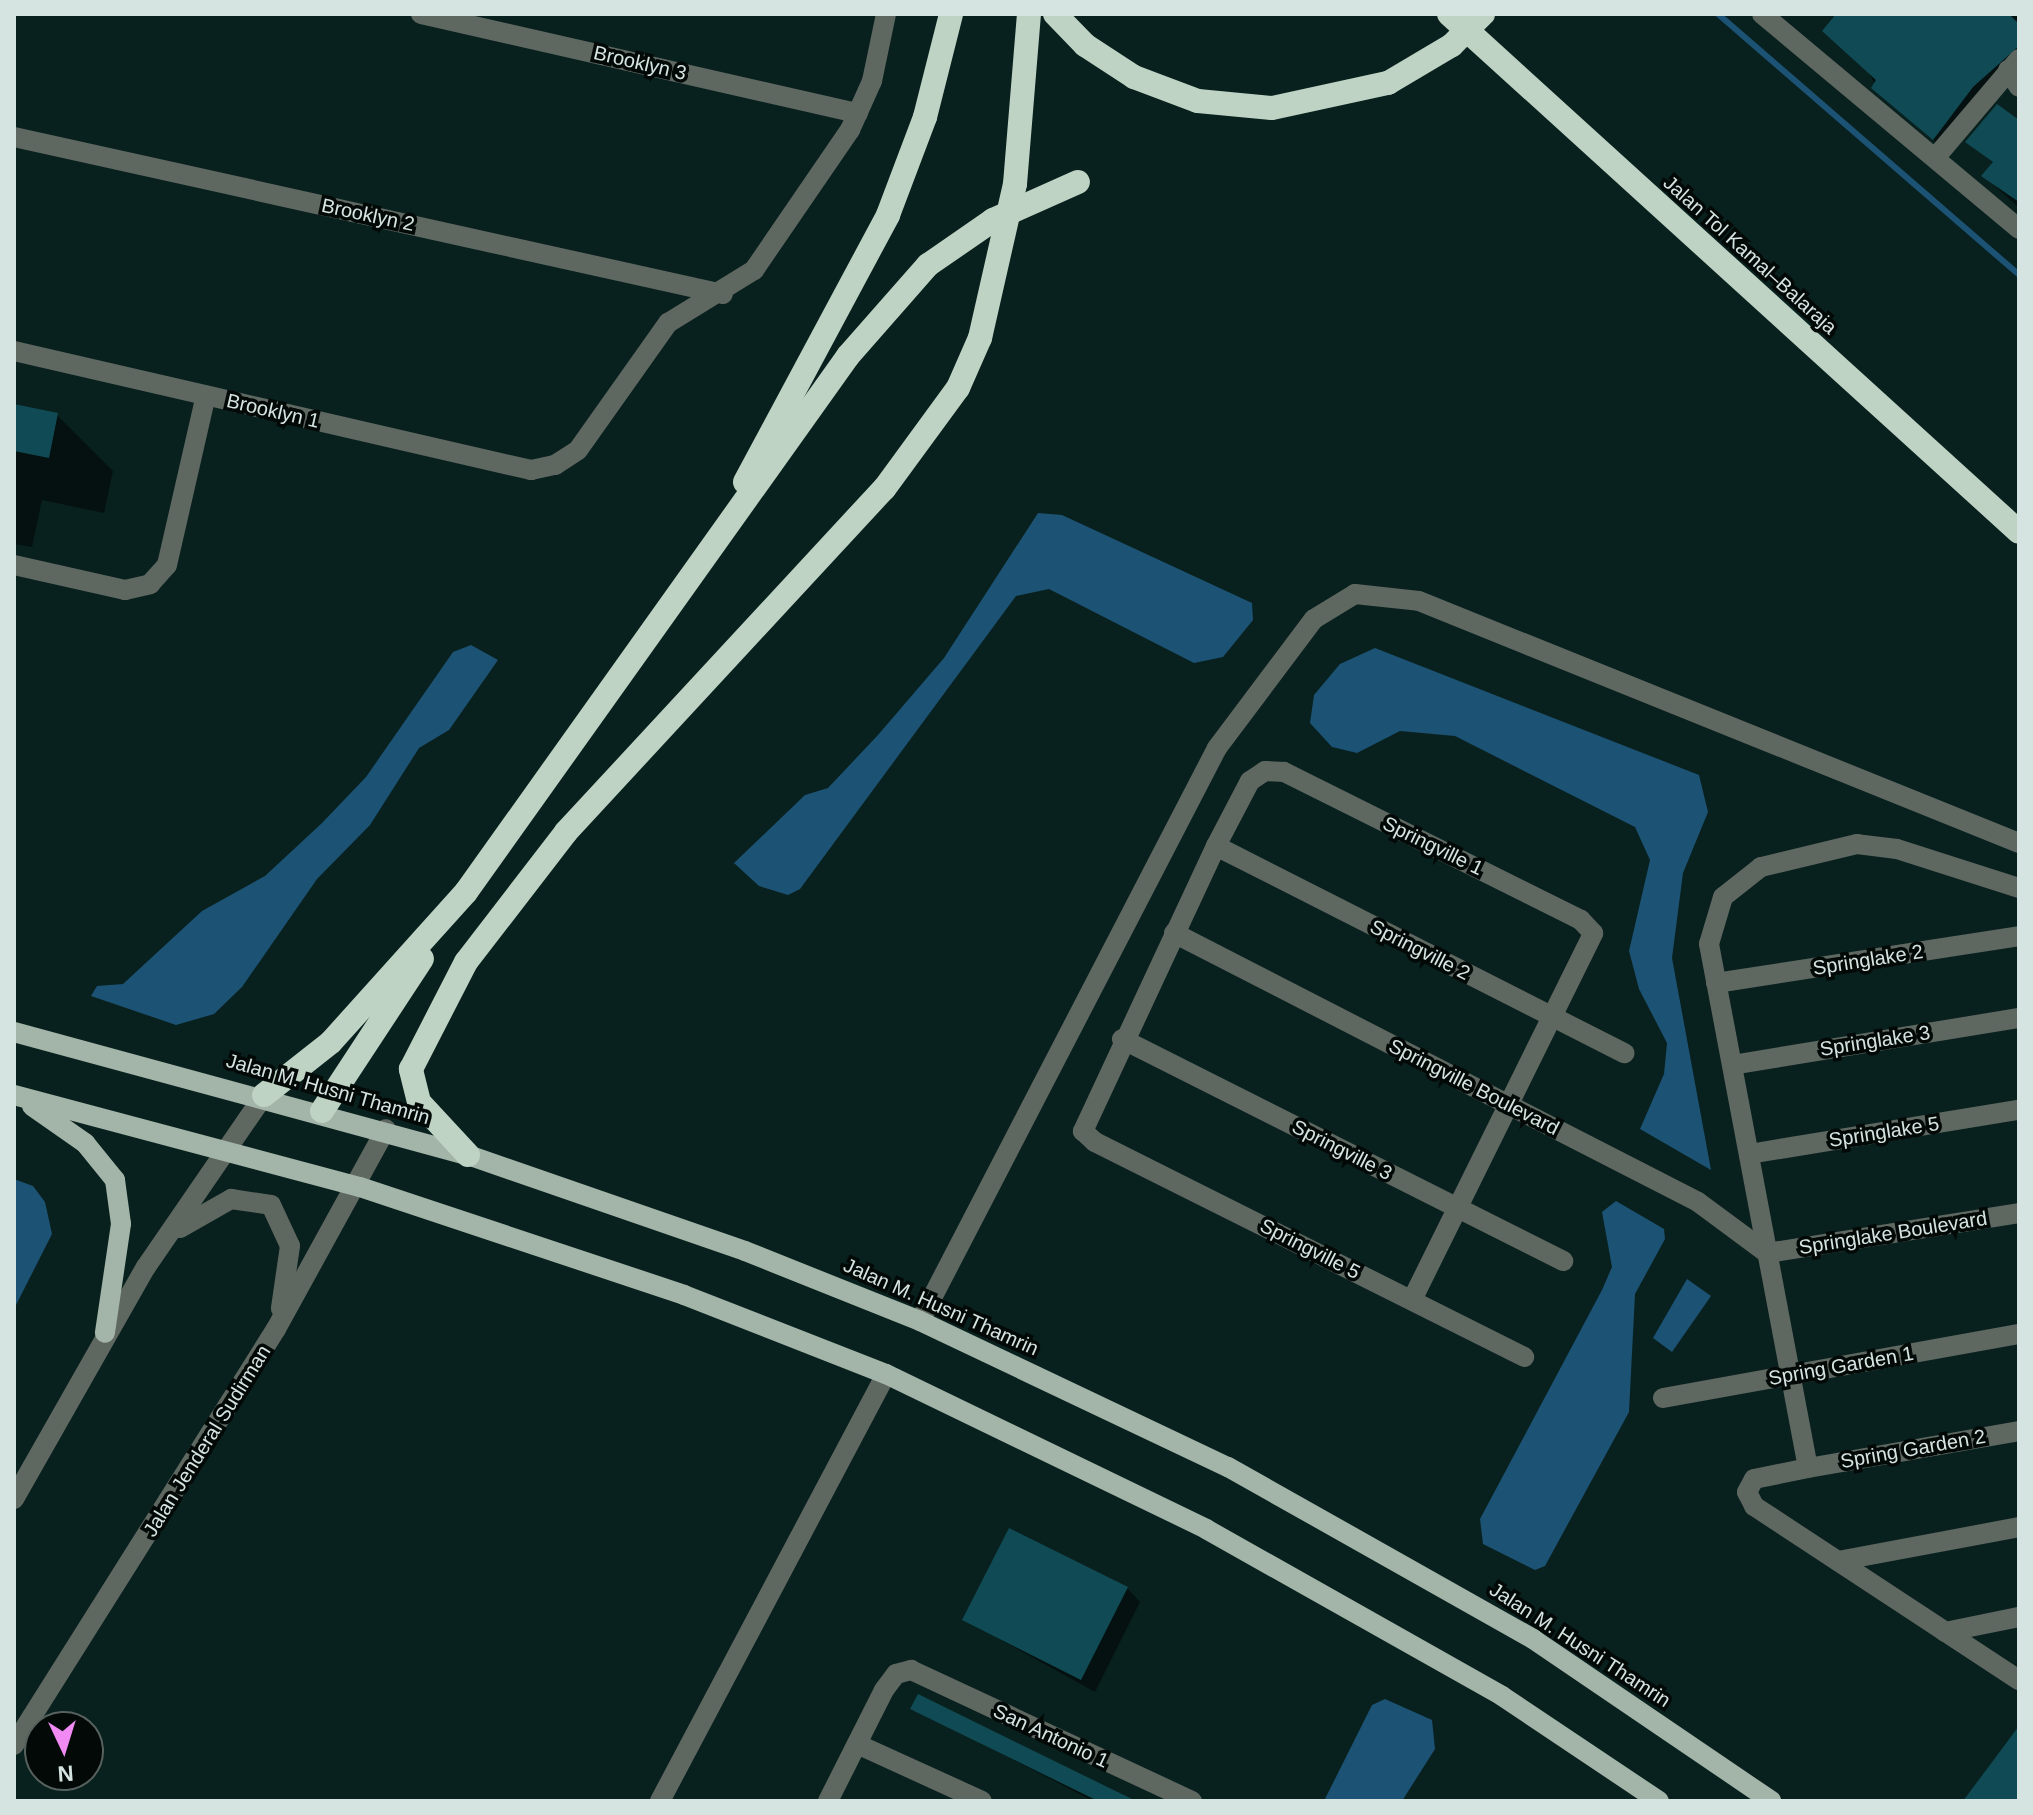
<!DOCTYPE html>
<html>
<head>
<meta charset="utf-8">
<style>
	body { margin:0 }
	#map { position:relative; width:2033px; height:1815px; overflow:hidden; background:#09211e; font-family:Helvetica,sans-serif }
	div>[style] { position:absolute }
	.water>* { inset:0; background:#1c5274 }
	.shadow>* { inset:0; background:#0007 }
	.stream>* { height:6px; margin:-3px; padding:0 3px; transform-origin:3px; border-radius:3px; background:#1c5274 }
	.building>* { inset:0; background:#104b55 }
	.minor>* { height:20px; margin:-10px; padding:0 10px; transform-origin:10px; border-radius:10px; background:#5f6761 }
	.major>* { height:20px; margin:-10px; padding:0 10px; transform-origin:10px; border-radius:10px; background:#a3b4a8 }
	.highway>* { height:24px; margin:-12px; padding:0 12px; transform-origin:12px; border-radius:12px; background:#bed3c4 }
	.highway-bridge>* { height:24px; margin:-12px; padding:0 12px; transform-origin:12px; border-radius:12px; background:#bed3c4 }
	span { translate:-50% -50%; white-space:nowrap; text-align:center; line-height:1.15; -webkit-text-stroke:7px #020907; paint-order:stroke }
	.street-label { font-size:20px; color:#d6e4e1 }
	.frame { position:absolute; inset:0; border:16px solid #d6e4e1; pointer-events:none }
	.north { position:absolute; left:24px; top:1711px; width:80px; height:80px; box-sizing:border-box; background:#020907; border:2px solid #57615e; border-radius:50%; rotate:176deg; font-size:22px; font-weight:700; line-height:32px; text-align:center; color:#d6e4e1 }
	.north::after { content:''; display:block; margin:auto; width:28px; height:36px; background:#f28af3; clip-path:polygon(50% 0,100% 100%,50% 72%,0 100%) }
</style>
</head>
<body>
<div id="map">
	<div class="water">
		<div style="clip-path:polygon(1038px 513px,1062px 515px,1252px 603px,1253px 620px,1223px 657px,1194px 663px,1049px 589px,1016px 596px,800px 889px,788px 895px,759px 886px,734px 863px,805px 795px,828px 788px,878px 735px,944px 658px)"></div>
		<div style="clip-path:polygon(471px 645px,498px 660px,449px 730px,419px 748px,370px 825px,317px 879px,242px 987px,214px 1014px,176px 1025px,91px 996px,97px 986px,123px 984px,202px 911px,265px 876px,322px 823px,366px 777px,453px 652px)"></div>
		<div style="clip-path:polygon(1375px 648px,1699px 775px,1708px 812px,1683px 873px,1672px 958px,1711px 1170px,1640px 1129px,1664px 1074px,1667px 1043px,1639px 989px,1629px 951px,1650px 860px,1635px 827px,1455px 736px,1400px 731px,1357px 753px,1332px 747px,1310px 723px,1314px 695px,1340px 664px)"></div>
		<div style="clip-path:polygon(14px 1179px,33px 1186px,45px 1202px,52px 1234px,14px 1309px)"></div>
		<div style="clip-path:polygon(1616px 1201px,1664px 1229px,1665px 1239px,1635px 1294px,1629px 1412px,1545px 1566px,1535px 1570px,1483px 1544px,1480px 1519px,1602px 1290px,1612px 1267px,1602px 1212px)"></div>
		<div style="clip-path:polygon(1687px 1279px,1711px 1296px,1672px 1352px,1653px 1338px)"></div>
		<div style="clip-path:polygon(1385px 1699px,1432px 1720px,1435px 1749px,1402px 1801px,1324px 1801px,1372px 1705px)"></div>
	</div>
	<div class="shadow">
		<div style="clip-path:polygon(1838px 14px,2019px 14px,2019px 58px,1942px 147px,1881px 96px)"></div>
		<div style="clip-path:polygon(2019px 122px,2019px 208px,1984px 176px,1995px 164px,1968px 142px)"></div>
		<div style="clip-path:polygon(14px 406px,57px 415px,113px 471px,104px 513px,42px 500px,32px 547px,14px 544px)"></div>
		<div style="clip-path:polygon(1127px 1588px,1140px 1602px,1095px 1692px,965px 1620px)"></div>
		<div style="clip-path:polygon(913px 1708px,1131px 1801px,1093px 1801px)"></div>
	</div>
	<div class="stream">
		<div style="left:1718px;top:14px;width:398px;rotate:40.9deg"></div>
	</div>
	<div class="building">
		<div style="clip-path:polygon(1836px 14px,2009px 14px,2019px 24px,2019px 46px,1973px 87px,1933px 140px,1871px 88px,1876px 80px,1822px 31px)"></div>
		<div style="clip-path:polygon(1997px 104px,2019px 120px,2019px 202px,1981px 176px,1993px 162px,1965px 142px)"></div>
		<div style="clip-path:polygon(14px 404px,58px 413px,49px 458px,14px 451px)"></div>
		<div style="clip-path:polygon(1009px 1528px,1128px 1587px,1081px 1680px,962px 1620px)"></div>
		<div style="clip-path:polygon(918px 1694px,1038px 1753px,1136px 1801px,1098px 1801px,910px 1709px)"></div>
		<div style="clip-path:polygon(2019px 1726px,2019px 1801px,1963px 1801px)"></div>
	</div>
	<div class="minor">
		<div style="left:421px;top:14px;width:448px;rotate:12.8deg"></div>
		<div style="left:1762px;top:14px;width:335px;rotate:39.9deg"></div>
		<div style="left:2008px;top:70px;width:20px;rotate:57deg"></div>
		<div style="left:14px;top:137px;width:726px;rotate:12.49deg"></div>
		<div style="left:1935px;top:158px;width:130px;rotate:-49.7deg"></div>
		<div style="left:14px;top:351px;width:531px;rotate:12.96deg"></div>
		<div style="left:531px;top:470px;width:25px;rotate:-12deg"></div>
		<div style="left:555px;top:465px;width:27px;rotate:-33deg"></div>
		<div style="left:578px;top:450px;width:156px;rotate:-54.7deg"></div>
		<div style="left:668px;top:323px;width:101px;rotate:-31.6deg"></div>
		<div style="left:754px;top:270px;width:170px;rotate:-55.6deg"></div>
		<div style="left:850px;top:130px;width:54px;rotate:-65.8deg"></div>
		<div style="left:872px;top:81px;width:68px;rotate:-78.2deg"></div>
		<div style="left:14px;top:565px;width:114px;rotate:12.7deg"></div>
		<div style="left:125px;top:590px;width:26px;rotate:-13deg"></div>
		<div style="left:150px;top:584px;width:25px;rotate:-48deg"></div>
		<div style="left:167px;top:565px;width:174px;rotate:-77.1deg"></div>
		<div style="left:1216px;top:846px;width:458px;rotate:26.9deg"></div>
		<div style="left:2019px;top:888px;width:128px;rotate:-162.3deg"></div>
		<div style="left:1897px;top:849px;width:40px;rotate:-172.9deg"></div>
		<div style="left:1857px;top:844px;width:99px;rotate:166.5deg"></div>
		<div style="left:1761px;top:867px;width:48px;rotate:141.7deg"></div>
		<div style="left:1723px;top:897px;width:49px;rotate:106.6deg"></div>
		<div style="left:1709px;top:944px;width:533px;rotate:79.3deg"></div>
		<div style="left:1808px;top:1468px;width:55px;rotate:168.5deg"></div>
		<div style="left:1754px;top:1479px;width:15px;rotate:118deg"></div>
		<div style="left:1747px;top:1492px;width:16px;rotate:63deg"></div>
		<div style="left:1754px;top:1506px;width:317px;rotate:33.3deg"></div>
		<div style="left:1174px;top:933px;width:589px;rotate:27.17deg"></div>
		<div style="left:1698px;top:1202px;width:86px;rotate:36.5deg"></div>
		<div style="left:1767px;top:1253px;width:255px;rotate:-9deg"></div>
		<div style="left:1716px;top:983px;width:307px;rotate:-8.8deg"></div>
		<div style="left:1122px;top:1039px;width:494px;rotate:26.7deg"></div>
		<div style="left:1732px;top:1065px;width:291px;rotate:-9.3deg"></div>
		<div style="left:1749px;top:1154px;width:274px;rotate:-9.3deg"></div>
		<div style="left:180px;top:1228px;width:59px;rotate:-29.6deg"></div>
		<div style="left:231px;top:1199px;width:40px;rotate:8.5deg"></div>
		<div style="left:271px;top:1205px;width:45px;rotate:65.1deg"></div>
		<div style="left:290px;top:1246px;width:63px;rotate:98.3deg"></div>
		<div style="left:1412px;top:1300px;width:409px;rotate:-63.7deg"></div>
		<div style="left:1593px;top:933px;width:18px;rotate:-133deg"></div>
		<div style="left:1581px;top:920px;width:332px;rotate:-153.5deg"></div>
		<div style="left:1284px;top:772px;width:19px;rotate:-177deg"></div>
		<div style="left:1265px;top:771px;width:18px;rotate:146deg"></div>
		<div style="left:1250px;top:781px;width:73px;rotate:117.6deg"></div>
		<div style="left:1216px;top:846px;width:315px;rotate:115deg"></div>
		<div style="left:1083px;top:1131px;width:16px;rotate:43deg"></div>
		<div style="left:1095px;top:1142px;width:480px;rotate:26.6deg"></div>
		<div style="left:920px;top:1321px;width:645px;rotate:-62.6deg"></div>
		<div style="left:1217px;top:748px;width:161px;rotate:-53.1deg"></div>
		<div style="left:1314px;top:619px;width:48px;rotate:-31.4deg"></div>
		<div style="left:1355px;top:594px;width:64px;rotate:6.2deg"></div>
		<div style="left:1419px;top:601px;width:647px;rotate:21.97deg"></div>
		<div style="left:1663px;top:1398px;width:362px;rotate:-10.2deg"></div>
		<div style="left:1808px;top:1468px;width:214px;rotate:-9.9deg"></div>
		<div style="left:14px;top:1499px;width:267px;rotate:-60.4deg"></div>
		<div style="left:146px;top:1267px;width:209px;rotate:-55.5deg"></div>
		<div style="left:1838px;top:1561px;width:184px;rotate:-10.6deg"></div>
		<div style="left:1945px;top:1632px;width:76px;rotate:-11.5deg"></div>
		<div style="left:857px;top:1744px;width:137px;rotate:24.5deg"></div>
		<div style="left:14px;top:1745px;width:492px;rotate:-57.8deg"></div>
		<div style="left:276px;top:1329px;width:228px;rotate:-61.2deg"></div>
		<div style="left:660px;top:1801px;width:483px;rotate:-62.1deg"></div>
		<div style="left:828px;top:1801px;width:124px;rotate:-63.2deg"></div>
		<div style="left:884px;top:1690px;width:20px;rotate:-53deg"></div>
		<div style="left:896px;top:1674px;width:16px;rotate:-15deg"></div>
		<div style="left:911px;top:1670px;width:310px;rotate:25deg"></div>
	</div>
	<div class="major">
		<div style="left:14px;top:1032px;width:470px;rotate:15.2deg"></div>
		<div style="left:468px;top:1155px;width:293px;rotate:19.1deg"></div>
		<div style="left:745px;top:1251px;width:188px;rotate:21.8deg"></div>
		<div style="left:920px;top:1321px;width:341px;rotate:25.4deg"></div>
		<div style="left:1228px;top:1467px;width:350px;rotate:29.4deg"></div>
		<div style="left:1533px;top:1639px;width:288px;rotate:34.2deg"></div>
		<div style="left:14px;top:1095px;width:358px;rotate:14.9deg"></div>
		<div style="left:360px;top:1187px;width:342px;rotate:18.4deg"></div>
		<div style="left:684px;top:1295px;width:217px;rotate:21.4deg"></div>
		<div style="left:886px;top:1374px;width:356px;rotate:25.8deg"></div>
		<div style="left:1206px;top:1529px;width:340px;rotate:29.4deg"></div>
		<div style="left:1502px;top:1696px;width:189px;rotate:33.8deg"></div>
		<div style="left:32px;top:1106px;width:65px;rotate:34.9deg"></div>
		<div style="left:85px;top:1143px;width:48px;rotate:51deg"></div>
		<div style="left:115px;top:1180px;width:44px;rotate:82.2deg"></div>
		<div style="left:121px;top:1224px;width:110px;rotate:98.4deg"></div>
	</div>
	<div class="highway">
		<div style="left:1449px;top:14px;width:770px;rotate:42.26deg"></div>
		<div style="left:745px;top:482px;width:303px;rotate:-61.8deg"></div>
		<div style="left:888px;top:215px;width:105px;rotate:-69.3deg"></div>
		<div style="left:925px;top:117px;width:106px;rotate:-75.8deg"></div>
		<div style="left:264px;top:1095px;width:85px;rotate:-38.3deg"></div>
		<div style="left:331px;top:1042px;width:202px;rotate:-48deg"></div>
		<div style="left:466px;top:892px;width:658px;rotate:-54.52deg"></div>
		<div style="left:848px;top:356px;width:121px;rotate:-48.7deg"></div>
		<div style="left:928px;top:265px;width:79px;rotate:-34.7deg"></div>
		<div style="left:993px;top:220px;width:93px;rotate:-24.1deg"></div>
		<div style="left:322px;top:1111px;width:182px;rotate:-56.7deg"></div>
		<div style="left:468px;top:1155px;width:72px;rotate:-132.8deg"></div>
		<div style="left:419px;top:1102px;width:34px;rotate:-104deg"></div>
		<div style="left:411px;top:1069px;width:120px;rotate:-62.8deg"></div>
		<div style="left:466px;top:962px;width:164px;rotate:-52.4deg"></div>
		<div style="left:566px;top:832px;width:468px;rotate:-47.2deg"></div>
		<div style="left:884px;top:489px;width:125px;rotate:-53.8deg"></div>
		<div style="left:958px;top:388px;width:55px;rotate:-66.3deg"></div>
	</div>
	<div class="highway-bridge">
		<div style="left:1055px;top:14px;width:43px;rotate:45.9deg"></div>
		<div style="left:1085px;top:45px;width:59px;rotate:33.1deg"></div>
		<div style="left:1134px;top:77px;width:68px;rotate:20.6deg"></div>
		<div style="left:1198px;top:101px;width:74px;rotate:5.4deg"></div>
		<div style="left:1272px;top:108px;width:119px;rotate:-12.2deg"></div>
		<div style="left:1388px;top:83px;width:74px;rotate:-30.7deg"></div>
		<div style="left:1452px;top:45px;width:44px;rotate:-45deg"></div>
		<div style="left:980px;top:338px;width:158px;rotate:-77.2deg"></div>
		<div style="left:1015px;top:184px;width:171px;rotate:-85.3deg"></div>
	</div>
	<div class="street-label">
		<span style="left:640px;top:63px;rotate:13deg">Brooklyn 3</span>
		<span style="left:368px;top:215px;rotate:12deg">Brooklyn 2</span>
		<span style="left:1750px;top:255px;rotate:42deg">Jalan Tol Kamal–Balaraja</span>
		<span style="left:273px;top:411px;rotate:13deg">Brooklyn 1</span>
		<span style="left:1433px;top:846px;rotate:26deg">Springville 1</span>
		<span style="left:1420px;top:950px;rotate:27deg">Springville 2</span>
		<span style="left:1868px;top:960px;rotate:-9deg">Springlake 2</span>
		<span style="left:1875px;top:1041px;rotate:-9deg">Springlake 3</span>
		<span style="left:1474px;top:1087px;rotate:27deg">Springville Boulevard</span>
		<span style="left:328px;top:1089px;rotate:16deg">Jalan M. Husni Thamrin</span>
		<span style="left:1884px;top:1132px;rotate:-9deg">Springlake 5</span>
		<span style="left:1342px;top:1150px;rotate:27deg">Springville 3</span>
		<span style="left:1893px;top:1233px;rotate:-9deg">Springlake Boulevard</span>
		<span style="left:1310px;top:1249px;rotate:27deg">Springville 5</span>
		<span style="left:941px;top:1307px;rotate:24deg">Jalan M. Husni Thamrin</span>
		<span style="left:1841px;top:1366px;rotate:-10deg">Spring Garden 1</span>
		<span style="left:207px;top:1441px;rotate:-58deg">Jalan Jenderal Sudirman</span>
		<span style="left:1913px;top:1449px;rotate:-10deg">Spring Garden 2</span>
		<span style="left:1580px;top:1645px;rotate:33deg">Jalan M. Husni Thamrin</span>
		<span style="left:1051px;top:1736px;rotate:25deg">San Antonio 1</span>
	</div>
	<div class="frame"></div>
	<div class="north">N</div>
</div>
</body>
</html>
